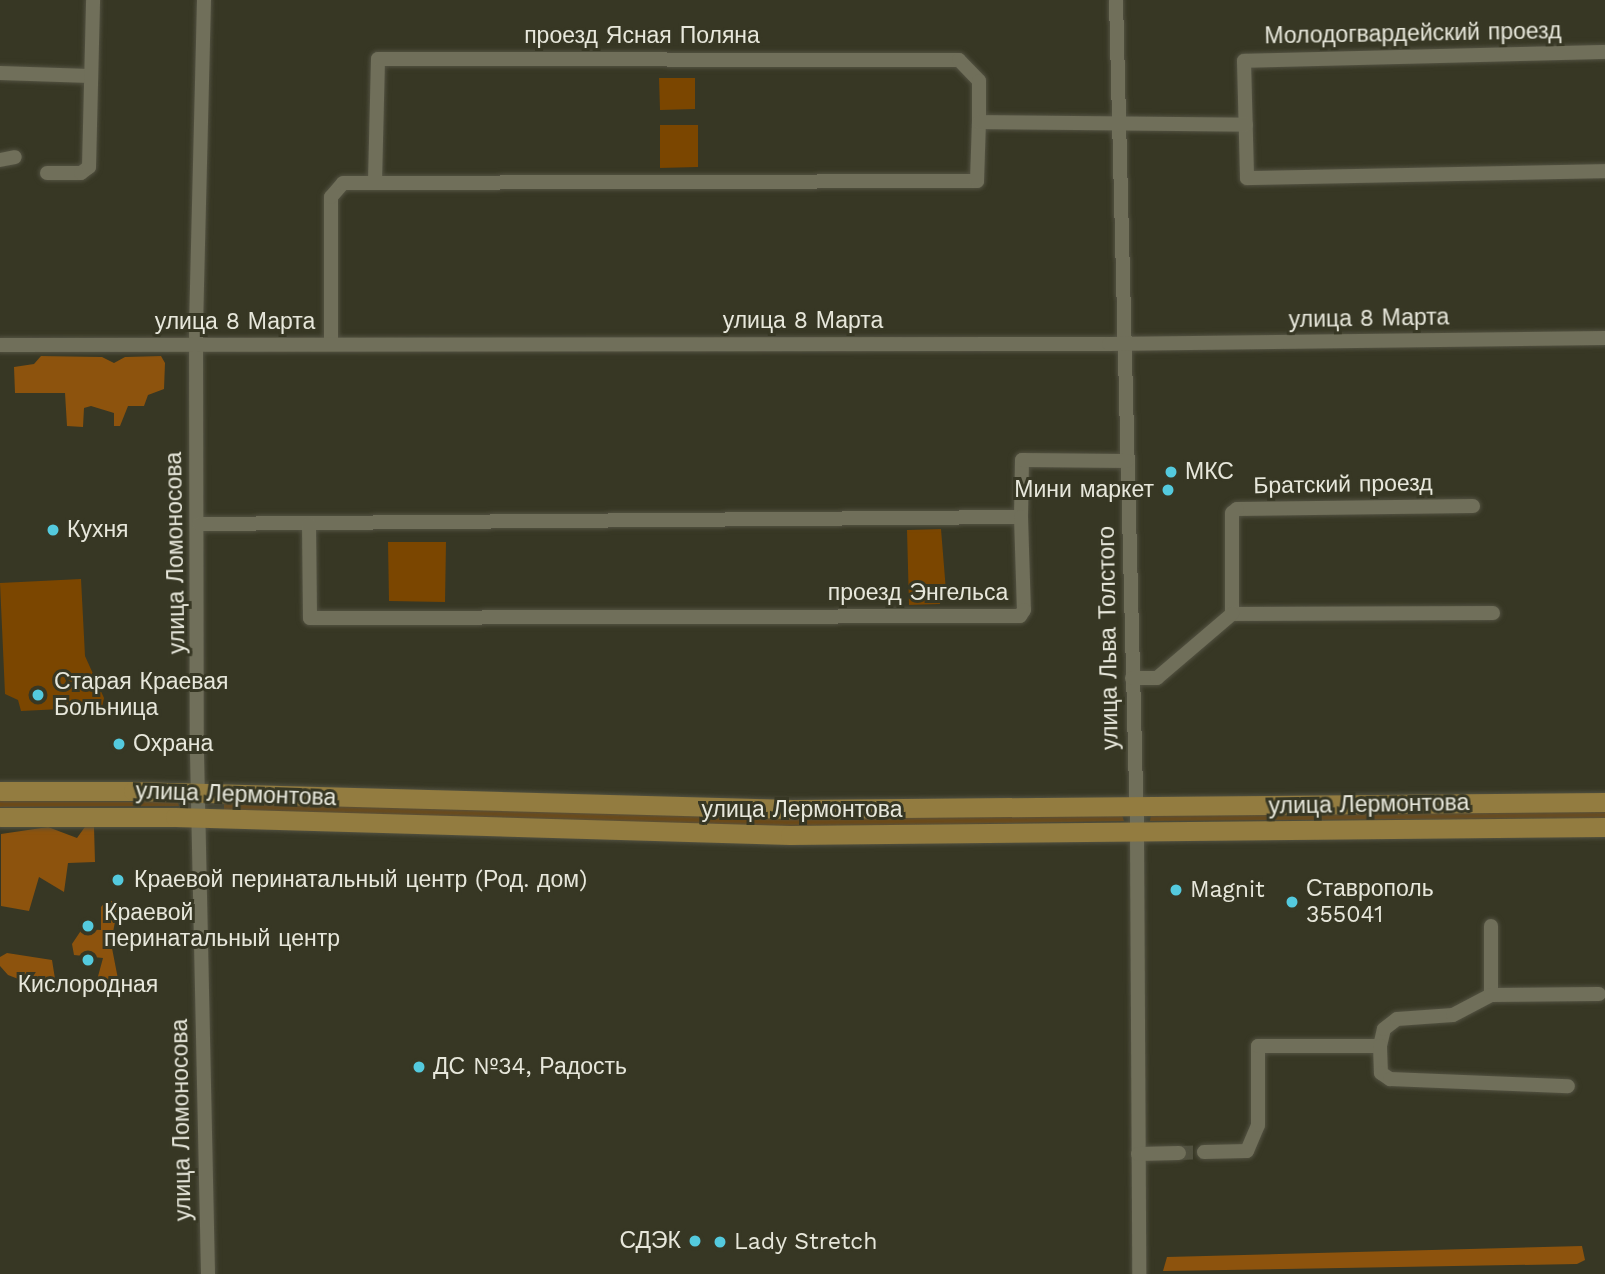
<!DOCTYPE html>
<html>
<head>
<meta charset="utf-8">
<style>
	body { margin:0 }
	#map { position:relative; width:1605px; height:1274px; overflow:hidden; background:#373724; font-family:"Work Sans",sans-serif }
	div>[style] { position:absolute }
	.green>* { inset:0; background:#7b4600 }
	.forest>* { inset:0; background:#8d530d }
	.minor-tunnel>* { height:14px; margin-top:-7px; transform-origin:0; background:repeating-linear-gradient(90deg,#51513f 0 14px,transparent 0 21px) }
	.roads { filter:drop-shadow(0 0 2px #535242) drop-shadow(0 0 2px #535242) }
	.minor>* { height:14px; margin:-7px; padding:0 7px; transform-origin:7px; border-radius:7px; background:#706f5a }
	.major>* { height:19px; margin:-9.5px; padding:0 9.5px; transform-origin:9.5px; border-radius:9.5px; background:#937c40 }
	.dots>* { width:19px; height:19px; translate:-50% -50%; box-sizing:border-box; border:4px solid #373724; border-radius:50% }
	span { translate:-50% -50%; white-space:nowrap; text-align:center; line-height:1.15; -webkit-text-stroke:6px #373724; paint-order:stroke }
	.street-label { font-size:23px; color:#e7e7db }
	.poi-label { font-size:23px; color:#e7e7db }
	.left { translate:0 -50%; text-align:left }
	.right { translate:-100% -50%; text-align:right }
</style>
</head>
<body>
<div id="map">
	<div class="green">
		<div style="clip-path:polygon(659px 78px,695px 78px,695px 109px,660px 110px)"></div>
		<div style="clip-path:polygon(660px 125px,698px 125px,698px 167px,660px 168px)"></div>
		<div style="clip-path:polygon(941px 529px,946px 591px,940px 592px,940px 604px,909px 605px,907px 530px)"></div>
		<div style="clip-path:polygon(388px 542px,446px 542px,445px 602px,389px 601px)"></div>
		<div style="clip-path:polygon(81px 579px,85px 656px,104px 698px,102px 707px,21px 711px,18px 700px,5px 694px,0 583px)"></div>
		<div style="clip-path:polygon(0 801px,178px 802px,179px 806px,0 807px)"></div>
		<div style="clip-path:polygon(224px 802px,791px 818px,1122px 815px,1124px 821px,791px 827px,224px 810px)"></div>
		<div style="clip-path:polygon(1605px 811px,1605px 818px,1150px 821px,1151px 815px)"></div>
	</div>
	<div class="forest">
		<div style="clip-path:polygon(41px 356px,102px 357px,114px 363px,125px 357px,161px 356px,165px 363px,164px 389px,148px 395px,144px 406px,128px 406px,120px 426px,114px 426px,114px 413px,91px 406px,84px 408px,83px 427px,67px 426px,65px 393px,15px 393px,14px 367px,34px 364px)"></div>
		<div style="clip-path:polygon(87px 824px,94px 827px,95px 862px,68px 863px,64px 892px,39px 877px,29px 911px,1px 906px,1px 834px,48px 827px,77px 838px)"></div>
		<div style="clip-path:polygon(106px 901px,112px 901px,117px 911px,111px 943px,118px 979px,114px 990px,104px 988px,97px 980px,103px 958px,74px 955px,72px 944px,82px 929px,101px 930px,101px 907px)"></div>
		<div style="clip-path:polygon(7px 953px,52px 960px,56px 985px,51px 987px,44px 978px,26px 982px,8px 975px,0 966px,0 957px)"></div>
		<div style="clip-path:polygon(1582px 1246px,1585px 1260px,1577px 1264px,1163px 1271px,1167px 1257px)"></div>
	</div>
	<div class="minor-tunnel">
		<div style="left:1179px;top:1153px;width:25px;rotate:-2deg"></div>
	</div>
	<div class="roads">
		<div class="minor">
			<div style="left:204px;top:0;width:320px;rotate:91.4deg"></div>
			<div style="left:196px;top:320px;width:433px;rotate:89.9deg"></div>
			<div style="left:197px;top:753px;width:521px;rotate:88.79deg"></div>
			<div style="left:1116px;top:0;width:832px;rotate:88.55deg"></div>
			<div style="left:1137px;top:832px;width:442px;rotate:89.7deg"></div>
			<div style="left:1605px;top:52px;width:361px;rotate:178.6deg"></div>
			<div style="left:1244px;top:61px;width:117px;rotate:88.5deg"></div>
			<div style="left:1247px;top:178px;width:358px;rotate:-1.1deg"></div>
			<div style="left:0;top:73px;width:90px;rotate:1.9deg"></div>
			<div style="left:0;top:160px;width:15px;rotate:-11deg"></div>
			<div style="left:47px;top:173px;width:34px"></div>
			<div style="left:81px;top:173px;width:10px;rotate:-37deg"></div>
			<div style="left:89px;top:167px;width:167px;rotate:-88.6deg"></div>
			<div style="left:375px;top:182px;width:123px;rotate:-88.6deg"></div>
			<div style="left:378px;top:59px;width:581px;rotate:0.1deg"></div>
			<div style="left:959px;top:60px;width:29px;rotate:46deg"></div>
			<div style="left:979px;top:81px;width:41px;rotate:90deg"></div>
			<div style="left:331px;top:344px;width:147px;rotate:-90deg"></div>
			<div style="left:331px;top:197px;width:18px;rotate:-49deg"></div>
			<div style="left:343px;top:183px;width:634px;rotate:-0.18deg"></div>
			<div style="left:977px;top:181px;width:59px;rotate:-88.1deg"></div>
			<div style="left:979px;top:122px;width:267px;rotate:0.6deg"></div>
			<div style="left:0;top:345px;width:1109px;rotate:-0.05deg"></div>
			<div style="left:1109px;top:344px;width:496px;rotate:-0.7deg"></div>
			<div style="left:1473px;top:506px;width:236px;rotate:179.3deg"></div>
			<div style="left:1237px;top:509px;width:6px;rotate:141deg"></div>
			<div style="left:1232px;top:513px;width:101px;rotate:90deg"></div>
			<div style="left:1232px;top:614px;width:261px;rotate:-0.2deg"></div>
			<div style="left:1021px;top:517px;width:57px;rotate:-89deg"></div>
			<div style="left:1022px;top:460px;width:105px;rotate:0.5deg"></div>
			<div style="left:199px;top:524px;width:822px;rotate:-0.49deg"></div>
			<div style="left:1021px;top:517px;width:93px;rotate:88.2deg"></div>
			<div style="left:1024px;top:610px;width:7px;rotate:124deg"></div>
			<div style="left:1020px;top:616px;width:710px;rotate:179.84deg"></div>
			<div style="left:310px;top:618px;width:94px;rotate:-90.6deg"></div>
			<div style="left:1132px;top:678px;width:25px"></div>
			<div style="left:1157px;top:678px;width:99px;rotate:-40.5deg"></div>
			<div style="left:1491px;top:926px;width:69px;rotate:90deg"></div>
			<div style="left:1380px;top:1046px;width:17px;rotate:-77deg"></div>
			<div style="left:1384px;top:1029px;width:16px;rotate:-38deg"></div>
			<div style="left:1397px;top:1019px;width:56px;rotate:-4.1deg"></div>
			<div style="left:1453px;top:1015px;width:43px;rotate:-27.8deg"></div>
			<div style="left:1491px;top:995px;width:108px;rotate:-0.5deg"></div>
			<div style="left:1204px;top:1152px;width:43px;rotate:-1.3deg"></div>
			<div style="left:1247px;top:1151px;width:28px;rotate:-67deg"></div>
			<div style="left:1258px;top:1125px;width:79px;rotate:-90deg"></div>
			<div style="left:1258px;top:1046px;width:122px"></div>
			<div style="left:1380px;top:1046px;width:27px;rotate:88deg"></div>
			<div style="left:1381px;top:1073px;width:11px;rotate:34deg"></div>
			<div style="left:1390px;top:1079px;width:178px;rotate:2.3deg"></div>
			<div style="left:1138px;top:1154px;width:41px;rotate:-1.4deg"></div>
		</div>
		<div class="major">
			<div style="left:0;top:791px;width:133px"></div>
			<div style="left:133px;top:791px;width:659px;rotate:1.56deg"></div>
			<div style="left:792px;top:809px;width:813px;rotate:-0.49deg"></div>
			<div style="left:0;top:817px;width:175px"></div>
			<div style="left:175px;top:817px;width:615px;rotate:1.68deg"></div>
			<div style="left:790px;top:835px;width:815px;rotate:-0.56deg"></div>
		</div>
	</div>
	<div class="dots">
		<div style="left:1171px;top:472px;background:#54cade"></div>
		<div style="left:1168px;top:490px;background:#54cade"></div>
		<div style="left:53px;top:530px;background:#54cade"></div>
		<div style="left:38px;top:695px;background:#54cade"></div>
		<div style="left:119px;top:744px;background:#54cade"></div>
		<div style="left:118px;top:880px;background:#54cade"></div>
		<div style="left:1176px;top:890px;background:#54cade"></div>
		<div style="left:1292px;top:902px;background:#54cade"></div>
		<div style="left:88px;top:926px;background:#54cade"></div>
		<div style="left:88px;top:960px;background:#54cade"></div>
		<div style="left:419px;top:1067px;background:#54cade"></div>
		<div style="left:695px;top:1241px;background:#54cade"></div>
		<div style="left:720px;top:1242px;background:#54cade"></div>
	</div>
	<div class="street-label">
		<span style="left:1413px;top:34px;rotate:-1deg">Молодогвардейский проезд</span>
		<span style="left:642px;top:36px">проезд Ясная Поляна</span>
		<span style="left:1369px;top:319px;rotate:-1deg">улица 8 Марта</span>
		<span style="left:803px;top:321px">улица 8 Марта</span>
		<span style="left:235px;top:322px">улица 8 Марта</span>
		<span style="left:1343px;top:485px;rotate:-1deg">Братский проезд</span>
		<span style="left:176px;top:553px;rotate:-91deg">улица Ломоносова</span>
		<span style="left:918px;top:593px">проезд Энгельса</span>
		<span style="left:1109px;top:638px;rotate:-91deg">улица Льва Толстого</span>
		<span style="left:236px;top:795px;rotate:2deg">улица Лермонтова</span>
		<span style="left:1369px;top:805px;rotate:-1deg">улица Лермонтова</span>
		<span style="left:802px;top:810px">улица Лермонтова</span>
		<span style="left:182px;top:1120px;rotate:-91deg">улица Ломоносова</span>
	</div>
	<div class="poi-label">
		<span class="left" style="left:1185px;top:472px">МКС</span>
		<span class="right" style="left:1154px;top:490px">Мини маркет</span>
		<span class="left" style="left:67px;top:530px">Кухня</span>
		<span class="left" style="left:54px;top:695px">Старая Краевая<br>Больница</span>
		<span class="left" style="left:133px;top:744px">Охрана</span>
		<span class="left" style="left:134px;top:880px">Краевой перинатальный центр (Род. дом)</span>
		<span class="left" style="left:1306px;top:902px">Ставрополь<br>355041</span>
		<span class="left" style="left:1190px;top:890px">Magnit</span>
		<span class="left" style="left:104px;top:926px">Краевой<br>перинатальный центр</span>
		<span style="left:88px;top:985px">Кислородная</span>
		<span class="left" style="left:433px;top:1067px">ДС №34, Радость</span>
		<span class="right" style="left:681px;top:1241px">СДЭК</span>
		<span class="left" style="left:734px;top:1242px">Lady Stretch</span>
	</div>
</div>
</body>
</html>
